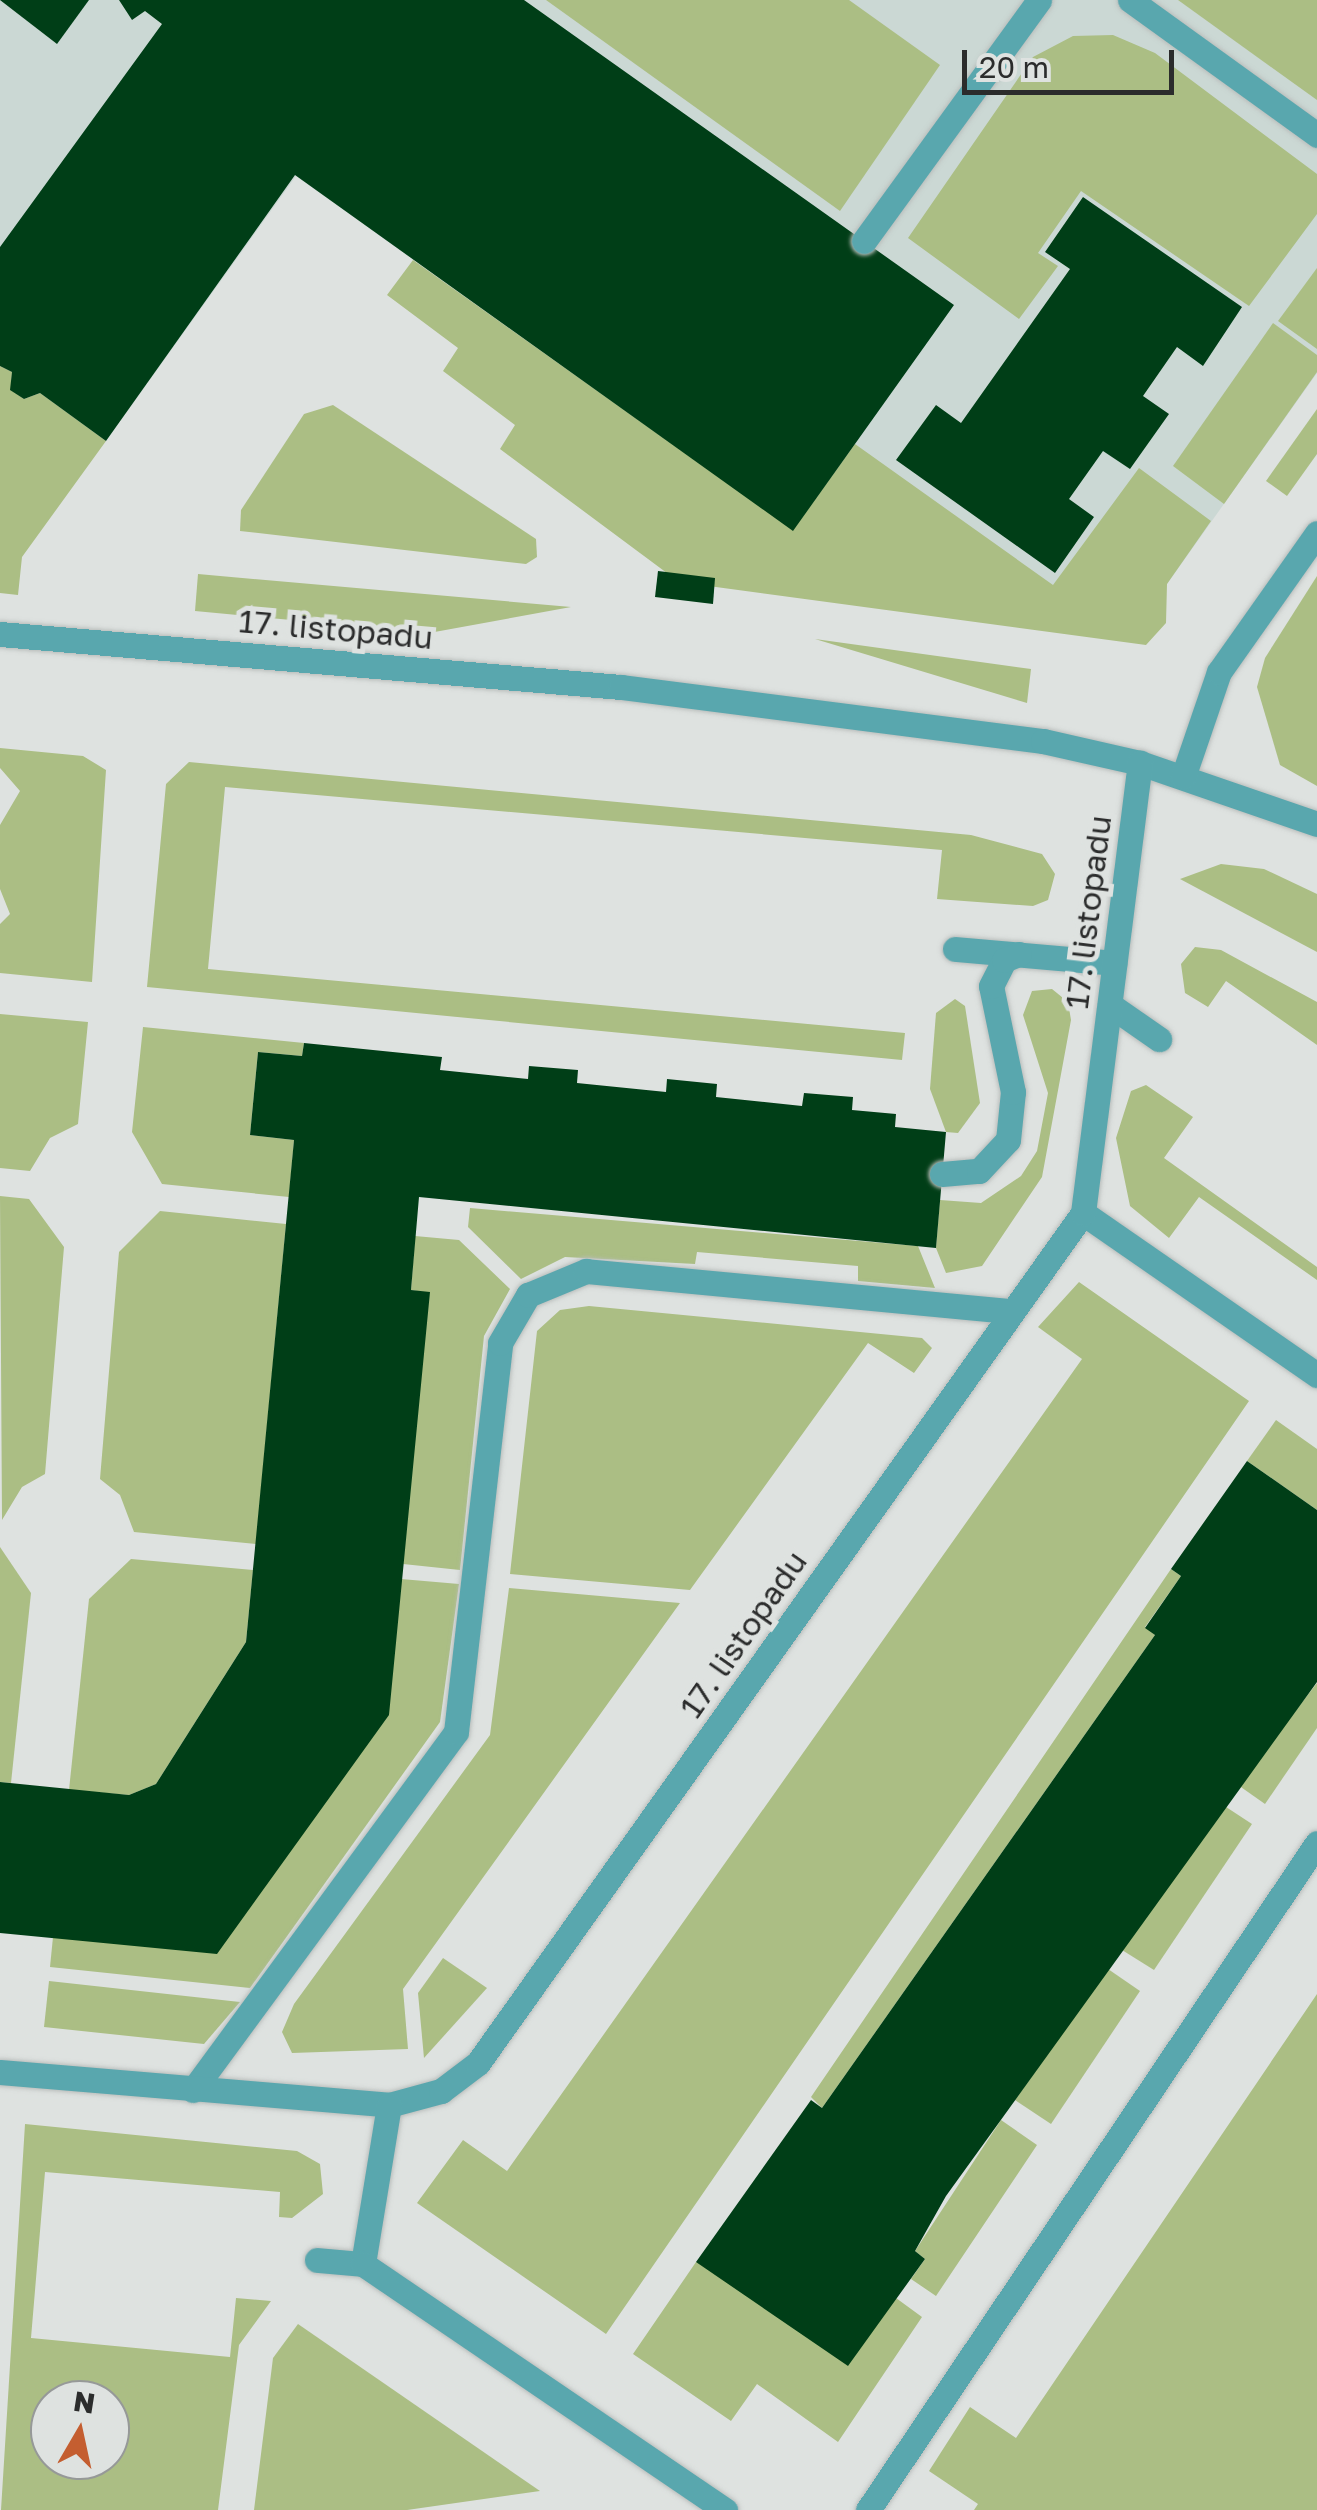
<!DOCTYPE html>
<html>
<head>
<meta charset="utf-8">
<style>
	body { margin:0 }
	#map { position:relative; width:1317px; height:2510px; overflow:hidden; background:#dee2e0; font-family:"Golos Text",sans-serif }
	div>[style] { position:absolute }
	.built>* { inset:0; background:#cbd8d4 }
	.green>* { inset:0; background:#abbe84 }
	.building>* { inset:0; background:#003e17 }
	.roads { filter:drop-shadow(0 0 2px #babebc) drop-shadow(0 0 2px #babebc) }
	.lane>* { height:25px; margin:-12.5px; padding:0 12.5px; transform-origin:12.5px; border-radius:12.5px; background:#59a7ae }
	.street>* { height:25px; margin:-12.5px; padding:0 12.5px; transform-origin:12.5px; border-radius:12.5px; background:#59a7ae }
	span { translate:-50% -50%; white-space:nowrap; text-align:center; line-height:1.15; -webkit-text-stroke:10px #dee2e0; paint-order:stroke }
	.street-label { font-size:32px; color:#2b2c2c }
	.north { position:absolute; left:30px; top:2380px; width:100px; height:100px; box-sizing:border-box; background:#dee2e0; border:2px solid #969998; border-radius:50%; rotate:9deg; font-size:28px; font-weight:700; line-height:40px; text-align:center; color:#2b2c2c }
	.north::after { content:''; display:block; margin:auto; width:35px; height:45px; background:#c45e30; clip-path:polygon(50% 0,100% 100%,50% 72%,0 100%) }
	.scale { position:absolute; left:962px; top:50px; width:212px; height:45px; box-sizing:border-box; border:5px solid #2b2c2c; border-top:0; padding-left:12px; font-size:30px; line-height:35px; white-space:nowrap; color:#2b2c2c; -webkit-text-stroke:8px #dee2e0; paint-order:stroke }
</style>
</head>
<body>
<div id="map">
	<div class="built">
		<div style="clip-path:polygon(0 0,1317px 0,1317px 373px,1145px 615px,793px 531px,296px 176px,106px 441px,0 366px)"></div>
	</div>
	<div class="green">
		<div style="clip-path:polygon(546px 0,849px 0,940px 65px,840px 211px)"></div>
		<div style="clip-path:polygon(1178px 0,1317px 0,1317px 100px)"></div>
		<div style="clip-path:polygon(1113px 35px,1155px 53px,1317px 174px,1317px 214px,1249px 306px,1081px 191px,1038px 253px,1058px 266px,1019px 319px,908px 238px,1033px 57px,1073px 36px)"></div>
		<div style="clip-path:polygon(413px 260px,793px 530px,855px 444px,1053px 585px,1139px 468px,1211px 521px,1167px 584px,1166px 623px,1146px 645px,679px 582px,500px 449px,515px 425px,443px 371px,458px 348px,387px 295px)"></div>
		<div style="clip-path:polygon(1317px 268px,1317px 349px,1278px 321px)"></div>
		<div style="clip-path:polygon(1273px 323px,1317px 355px,1317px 372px,1224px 504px,1173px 466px)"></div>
		<div style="clip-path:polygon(0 366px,12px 372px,11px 390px,24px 399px,40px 393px,106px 441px,22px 557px,18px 595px,0 593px)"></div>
		<div style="clip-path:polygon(333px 405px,536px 539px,537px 557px,526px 564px,240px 531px,241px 510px,304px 414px)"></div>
		<div style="clip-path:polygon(1317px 409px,1317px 454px,1287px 496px,1266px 481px)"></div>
		<div style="clip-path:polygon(198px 574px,571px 607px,429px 633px,195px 611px)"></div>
		<div style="clip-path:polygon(1317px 576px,1317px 786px,1280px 765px,1257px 687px,1265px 658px)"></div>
		<div style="clip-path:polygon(815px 639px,1031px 669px,1027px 703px)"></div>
		<div style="clip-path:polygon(0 748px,83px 756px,106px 770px,92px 982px,0 973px,0 924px,10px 914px,0 889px,0 825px,20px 791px,0 768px)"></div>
		<div style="clip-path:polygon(189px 762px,971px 835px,1042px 854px,1055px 874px,1048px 900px,1033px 906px,937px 899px,942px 850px,225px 787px,208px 969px,905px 1033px,902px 1060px,147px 987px,166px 784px)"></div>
		<div style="clip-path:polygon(1221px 864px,1264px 869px,1317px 894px,1317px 952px,1180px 879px)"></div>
		<div style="clip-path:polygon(1195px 947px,1221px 950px,1317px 1002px,1317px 1045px,1226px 981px,1208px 1007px,1185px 993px,1181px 964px)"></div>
		<div style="clip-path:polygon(1052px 989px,1068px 1002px,1071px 1020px,1042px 1177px,982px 1266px,946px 1273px,936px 1248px,940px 1200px,981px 1203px,1021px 1176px,1037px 1151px,1048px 1093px,1023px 1015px,1032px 991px)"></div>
		<div style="clip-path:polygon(955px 999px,965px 1006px,980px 1103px,958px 1133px,946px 1132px,930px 1089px,936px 1013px)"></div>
		<div style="clip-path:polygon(0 1014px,88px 1022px,78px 1124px,50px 1138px,30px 1171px,0 1168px)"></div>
		<div style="clip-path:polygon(143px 1027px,304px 1043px,302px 1056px,258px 1052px,250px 1135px,294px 1140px,289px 1197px,162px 1184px,132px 1132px)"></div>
		<div style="clip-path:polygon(1146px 1085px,1193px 1117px,1164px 1158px,1317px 1267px,1317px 1280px,1199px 1197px,1169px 1238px,1130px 1206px,1116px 1138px,1131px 1091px)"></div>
		<div style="clip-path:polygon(0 1196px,29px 1199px,64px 1247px,45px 1474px,22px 1487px,2px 1520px)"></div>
		<div style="clip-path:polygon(470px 1208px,918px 1246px,935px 1288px,858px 1281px,858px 1266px,697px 1252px,695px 1264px,565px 1257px,521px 1279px,468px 1227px)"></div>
		<div style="clip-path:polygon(160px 1211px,286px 1224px,256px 1544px,134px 1532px,120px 1495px,100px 1479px,119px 1252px)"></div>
		<div style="clip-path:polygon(415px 1236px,459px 1240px,510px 1289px,484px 1336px,460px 1570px,403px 1564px,429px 1293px,411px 1290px)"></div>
		<div style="clip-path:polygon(1079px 1282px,1249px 1401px,606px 2334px,417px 2203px,463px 2140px,507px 2171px,1082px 1359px,1038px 1327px)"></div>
		<div style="clip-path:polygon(589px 1306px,922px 1338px,932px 1348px,914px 1373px,868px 1343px,690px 1590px,510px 1574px,537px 1331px,560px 1310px)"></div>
		<div style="clip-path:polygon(1276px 1420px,1317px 1449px,1317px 1510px,1247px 1461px)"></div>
		<div style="clip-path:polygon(0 1547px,31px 1593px,11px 1783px,0 1782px)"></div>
		<div style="clip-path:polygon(131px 1559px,253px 1570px,246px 1642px,156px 1784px,129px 1795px,69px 1790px,89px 1599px)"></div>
		<div style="clip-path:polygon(1171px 1569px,1181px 1576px,1145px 1627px,1155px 1635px,822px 2108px,811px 2097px)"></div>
		<div style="clip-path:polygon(401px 1579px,459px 1584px,440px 1722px,250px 1988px,50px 1967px,53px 1937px)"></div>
		<div style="clip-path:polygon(509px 1588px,680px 1603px,403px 1989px,408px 2049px,292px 2053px,282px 2032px,294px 2004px,490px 1735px)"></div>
		<div style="clip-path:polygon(1317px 1683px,1317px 1728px,1265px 1804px,1238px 1785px)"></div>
		<div style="clip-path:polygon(1223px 1805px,1252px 1824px,1154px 1970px,1122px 1950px)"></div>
		<div style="clip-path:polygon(443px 1958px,487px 1988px,424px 2058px,418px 1993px)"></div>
		<div style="clip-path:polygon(1108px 1969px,1140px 1991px,1051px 2124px,1015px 2100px)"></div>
		<div style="clip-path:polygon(49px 1981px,240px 2002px,204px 2044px,44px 2027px)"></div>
		<div style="clip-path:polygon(1317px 1994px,1317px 2510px,974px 2510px,978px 2504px,929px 2471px,970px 2407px,1016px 2438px)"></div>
		<div style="clip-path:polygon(1001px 2120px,1037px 2145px,936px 2296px,911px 2279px,925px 2259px,915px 2251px)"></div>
		<div style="clip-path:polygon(evenodd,25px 2124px,297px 2151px,320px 2164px,323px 2194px,292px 2218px,279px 2217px,280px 2192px,45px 2172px,31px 2338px,230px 2357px,236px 2298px,271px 2301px,239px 2345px,218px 2510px,1px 2510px,25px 2124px,50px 2400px,110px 2400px,110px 2460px,50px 2460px,50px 2400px)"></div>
		<div style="clip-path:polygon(696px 2262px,896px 2298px,922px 2317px,838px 2442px,757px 2384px,731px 2421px,633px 2354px)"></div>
		<div style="clip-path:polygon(298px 2324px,540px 2491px,407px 2510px,254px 2510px,273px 2358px)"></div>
	</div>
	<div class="building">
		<div style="clip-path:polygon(0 0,89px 0,57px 44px)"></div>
		<div style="clip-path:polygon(119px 0,524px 0,954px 305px,793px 531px,295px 175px,106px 441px,40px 393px,24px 399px,10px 390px,12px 372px,0 366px,0 247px,162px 24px,145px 11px,132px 20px)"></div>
		<div style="clip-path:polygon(1083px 197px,1242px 307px,1203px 366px,1177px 347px,1143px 396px,1169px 414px,1130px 469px,1103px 451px,1069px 499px,1094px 517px,1055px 573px,896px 460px,936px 405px,961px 423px,1070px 269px,1045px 252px)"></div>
		<div style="clip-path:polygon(658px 571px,715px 578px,713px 604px,655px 597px)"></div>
		<div style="clip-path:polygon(304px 1043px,442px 1057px,440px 1070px,528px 1079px,529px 1066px,578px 1070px,577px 1083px,666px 1092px,667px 1079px,717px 1084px,716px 1097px,802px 1106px,804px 1093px,853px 1097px,852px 1110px,896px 1114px,895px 1127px,946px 1132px,936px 1248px,419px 1197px,411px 1290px,430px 1292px,389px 1715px,217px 1954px,0 1933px,0 1782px,129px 1795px,156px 1784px,246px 1642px,294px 1140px,250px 1135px,258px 1052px,302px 1056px)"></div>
		<div style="clip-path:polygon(1247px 1461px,1317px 1510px,1317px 1682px,946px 2196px,915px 2251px,925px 2259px,848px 2366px,696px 2262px,811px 2100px,822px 2108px,1155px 1635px,1145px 1628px,1181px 1576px,1171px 1569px)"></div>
	</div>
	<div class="roads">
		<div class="lane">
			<div style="left:1130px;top:0;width:231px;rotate:35.8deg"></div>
			<div style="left:864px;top:241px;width:298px;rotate:-54deg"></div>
			<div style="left:955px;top:949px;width:160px;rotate:5deg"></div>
			<div style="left:1110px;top:1005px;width:60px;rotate:34.8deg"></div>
			<div style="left:942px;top:1174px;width:37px;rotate:-5deg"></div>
			<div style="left:979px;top:1171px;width:42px;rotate:-46.9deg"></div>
			<div style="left:1008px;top:1140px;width:48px;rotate:-84.1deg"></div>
			<div style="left:1013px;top:1092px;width:108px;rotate:-101.7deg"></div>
			<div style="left:991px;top:986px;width:29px;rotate:-63deg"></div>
			<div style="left:1004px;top:960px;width:16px;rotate:-22deg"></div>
			<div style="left:193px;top:2090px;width:444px;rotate:-53.7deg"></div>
			<div style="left:456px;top:1732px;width:391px;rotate:-83.5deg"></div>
			<div style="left:500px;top:1343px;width:56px;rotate:-59.7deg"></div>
			<div style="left:528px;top:1295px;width:63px;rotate:-22.5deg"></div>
			<div style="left:586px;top:1271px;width:428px;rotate:5.4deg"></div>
			<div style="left:317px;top:2260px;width:46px;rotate:5deg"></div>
		</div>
		<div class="street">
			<div style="left:0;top:634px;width:623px;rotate:4.88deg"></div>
			<div style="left:621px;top:687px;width:425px;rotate:7.3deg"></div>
			<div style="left:1043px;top:741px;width:99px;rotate:12.8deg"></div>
			<div style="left:1140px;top:763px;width:187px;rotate:19deg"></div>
			<div style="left:1183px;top:777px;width:111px;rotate:-71.1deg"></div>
			<div style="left:1219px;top:672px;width:170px;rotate:-54.8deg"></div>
			<div style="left:1083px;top:1213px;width:285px;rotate:34.7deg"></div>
			<div style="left:0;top:2072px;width:390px;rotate:4.8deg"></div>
			<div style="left:389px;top:2105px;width:54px;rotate:-15.1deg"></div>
			<div style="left:441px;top:2091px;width:46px;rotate:-37.1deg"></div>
			<div style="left:478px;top:2063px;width:1043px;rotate:-54.56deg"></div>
			<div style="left:1083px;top:1213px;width:454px;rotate:-82.8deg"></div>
			<div style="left:389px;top:2105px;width:161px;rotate:99.3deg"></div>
			<div style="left:363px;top:2264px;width:438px;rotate:34.2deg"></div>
			<div style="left:868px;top:2510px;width:804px;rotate:-56.05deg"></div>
		</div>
	</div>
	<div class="street-label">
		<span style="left:336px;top:629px;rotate:5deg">17. listopadu</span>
		<span style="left:1088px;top:912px;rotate:-83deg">17. listopadu</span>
		<span style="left:743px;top:1634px;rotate:-55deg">17. listopadu</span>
	</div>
	<div class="north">N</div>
	<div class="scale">20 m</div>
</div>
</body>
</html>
